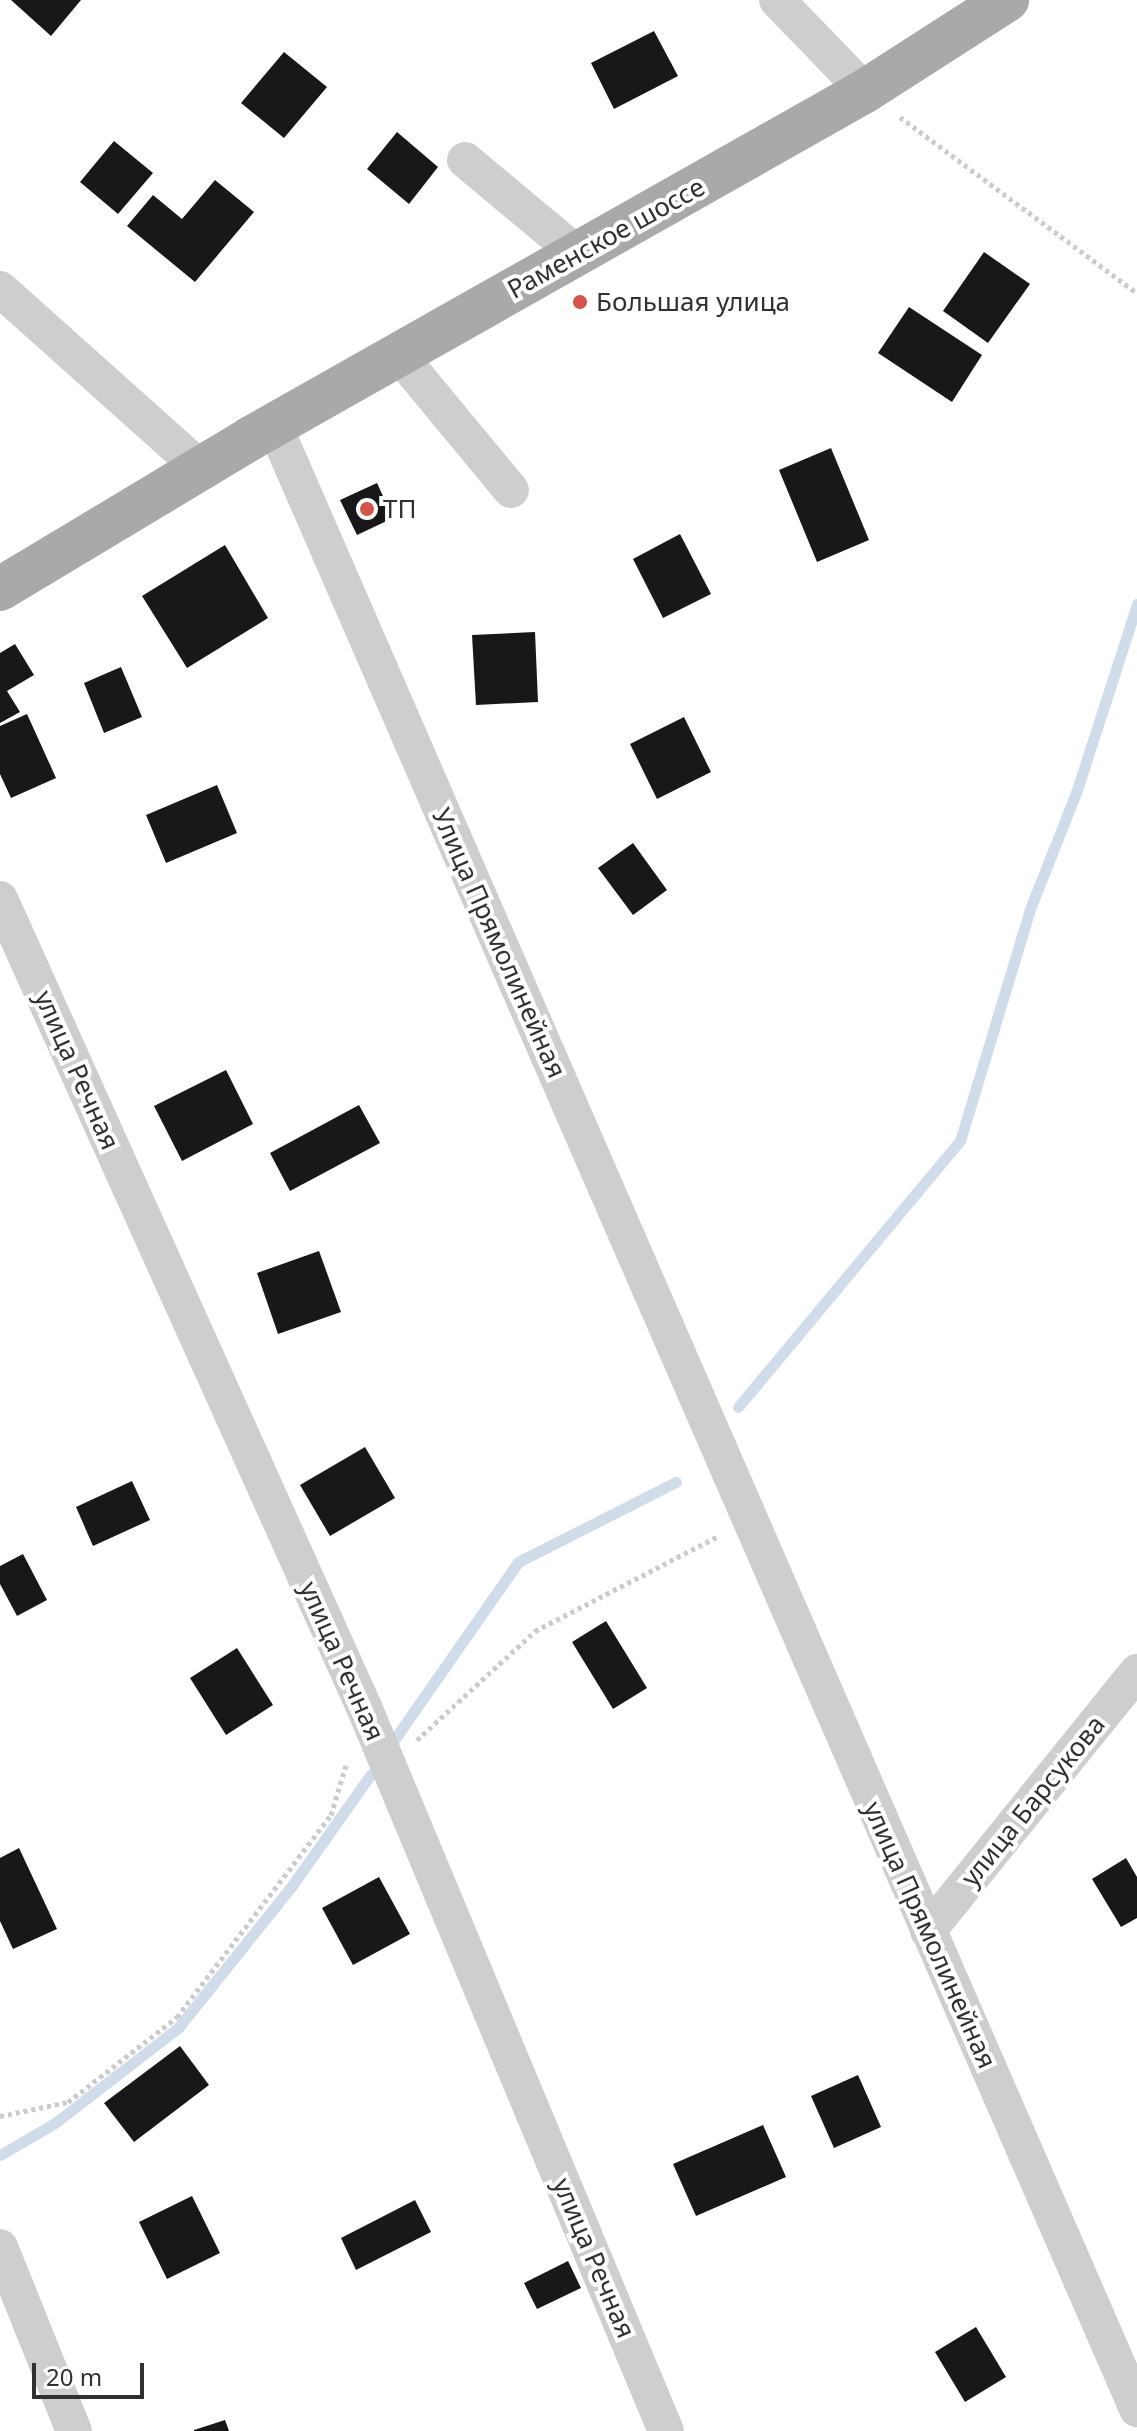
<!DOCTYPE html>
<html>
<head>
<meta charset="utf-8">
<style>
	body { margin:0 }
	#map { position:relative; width:1137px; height:2431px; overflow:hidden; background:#fff; font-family:"Noto Sans",sans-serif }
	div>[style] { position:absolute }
	.stream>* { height:11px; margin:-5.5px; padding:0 5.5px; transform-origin:5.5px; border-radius:5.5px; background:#d0dcea }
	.building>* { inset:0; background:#181818 }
	.path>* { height:5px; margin-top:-2.5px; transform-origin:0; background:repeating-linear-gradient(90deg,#cbcbcb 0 4px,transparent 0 8px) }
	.minor>* { height:36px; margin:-18px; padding:0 18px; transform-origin:18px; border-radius:18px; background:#cecece }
	.major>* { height:44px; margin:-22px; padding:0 22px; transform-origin:22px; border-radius:22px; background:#a9a9a9 }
	.dots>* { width:22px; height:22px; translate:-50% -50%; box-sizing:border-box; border:4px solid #fff; border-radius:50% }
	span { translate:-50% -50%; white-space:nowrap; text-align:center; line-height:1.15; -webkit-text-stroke:8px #fff; paint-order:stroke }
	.street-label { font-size:26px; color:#313131 }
	.poi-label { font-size:26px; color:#313131 }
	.left { translate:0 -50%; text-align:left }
	.scale { position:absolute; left:32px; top:2363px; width:112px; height:36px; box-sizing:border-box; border:4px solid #313131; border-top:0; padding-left:10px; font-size:24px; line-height:28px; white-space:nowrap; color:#313131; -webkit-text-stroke:6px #fff; paint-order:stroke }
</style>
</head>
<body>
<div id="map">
	<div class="stream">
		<div style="left:738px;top:1407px;width:346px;rotate:-50.2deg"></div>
		<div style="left:960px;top:1141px;width:242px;rotate:-73.2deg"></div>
		<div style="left:1030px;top:909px;width:125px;rotate:-68.4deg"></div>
		<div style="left:1076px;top:793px;width:199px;rotate:-72.1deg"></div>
		<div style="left:394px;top:1740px;width:217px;rotate:-55.1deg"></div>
		<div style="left:518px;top:1562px;width:177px;rotate:-26.9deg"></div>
		<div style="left:0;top:2155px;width:64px;rotate:-30.2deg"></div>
		<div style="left:55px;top:2123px;width:155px;rotate:-37.7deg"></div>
		<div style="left:178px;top:2028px;width:181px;rotate:-51.3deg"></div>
		<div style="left:291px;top:1887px;width:138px;rotate:-54.7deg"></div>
	</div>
	<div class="building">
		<div style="clip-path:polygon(11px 0,81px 0,51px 36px)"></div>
		<div style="clip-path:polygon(654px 31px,678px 76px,614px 109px,591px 63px)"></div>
		<div style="clip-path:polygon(284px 52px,327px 87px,284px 138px,241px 103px)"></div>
		<div style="clip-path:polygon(397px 132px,438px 167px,409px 204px,367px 169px)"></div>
		<div style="clip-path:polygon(114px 141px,153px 173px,118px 214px,80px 182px)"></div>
		<div style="clip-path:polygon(215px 180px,254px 212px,195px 282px,127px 226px,153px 195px,182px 219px)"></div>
		<div style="clip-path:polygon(984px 252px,1030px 284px,988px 343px,943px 311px)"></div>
		<div style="clip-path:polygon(909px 307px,982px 355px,952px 402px,878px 353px)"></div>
		<div style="clip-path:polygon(831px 448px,869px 540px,817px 562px,779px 470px)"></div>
		<div style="clip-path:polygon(377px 483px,393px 518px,357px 535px,340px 500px)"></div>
		<div style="clip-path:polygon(680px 534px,711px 594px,663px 618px,633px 559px)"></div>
		<div style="clip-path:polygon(225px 545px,268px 618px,187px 668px,142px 596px)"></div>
		<div style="clip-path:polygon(535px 632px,538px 702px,476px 705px,472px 635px)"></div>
		<div style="clip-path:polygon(15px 644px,34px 675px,7px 691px,20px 712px,0 723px,0 653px)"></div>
		<div style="clip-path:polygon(121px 667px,142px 717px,104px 733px,84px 683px)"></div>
		<div style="clip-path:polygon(27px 714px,56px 778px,11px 798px,0 774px,0 726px)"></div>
		<div style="clip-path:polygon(684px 717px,711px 772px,657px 799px,630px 744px)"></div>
		<div style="clip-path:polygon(217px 785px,237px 833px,166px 863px,146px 815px)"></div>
		<div style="clip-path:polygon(633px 843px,667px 890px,633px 915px,598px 868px)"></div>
		<div style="clip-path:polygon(226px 1070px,253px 1124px,182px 1161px,154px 1106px)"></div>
		<div style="clip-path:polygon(359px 1105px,380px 1143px,290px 1191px,270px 1153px)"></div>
		<div style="clip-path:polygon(319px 1251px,341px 1312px,278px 1334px,257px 1273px)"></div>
		<div style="clip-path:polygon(365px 1447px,395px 1498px,330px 1536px,300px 1485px)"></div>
		<div style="clip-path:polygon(132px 1481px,150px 1520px,93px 1546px,76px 1507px)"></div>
		<div style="clip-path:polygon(23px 1554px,47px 1600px,17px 1616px,0 1584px,0 1566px)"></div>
		<div style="clip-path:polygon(606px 1621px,647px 1688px,613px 1709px,572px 1642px)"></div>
		<div style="clip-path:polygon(237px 1648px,273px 1705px,226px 1735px,190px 1678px)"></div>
		<div style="clip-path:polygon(19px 1848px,57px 1929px,13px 1949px,0 1921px,0 1858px)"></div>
		<div style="clip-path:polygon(1126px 1858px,1137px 1877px,1137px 1918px,1121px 1927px,1092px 1879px)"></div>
		<div style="clip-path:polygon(379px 1877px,410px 1934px,353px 1965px,322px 1908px)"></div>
		<div style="clip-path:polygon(180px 2046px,209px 2085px,134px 2142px,104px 2103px)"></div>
		<div style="clip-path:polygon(858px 2075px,881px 2127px,834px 2148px,811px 2096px)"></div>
		<div style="clip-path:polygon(763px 2125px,786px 2177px,696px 2216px,673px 2164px)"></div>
		<div style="clip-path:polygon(192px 2196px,220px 2253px,167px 2279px,139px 2222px)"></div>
		<div style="clip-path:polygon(415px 2200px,431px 2232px,356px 2270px,341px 2238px)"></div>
		<div style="clip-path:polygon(568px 2261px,581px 2288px,537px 2309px,524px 2283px)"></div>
		<div style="clip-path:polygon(976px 2327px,1006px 2377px,965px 2402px,935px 2352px)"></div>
		<div style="clip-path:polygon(225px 2420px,229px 2431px,194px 2431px,194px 2430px)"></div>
	</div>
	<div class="path">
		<div style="left:900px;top:117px;width:295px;rotate:36.6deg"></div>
		<div style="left:417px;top:1740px;width:161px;rotate:-42.7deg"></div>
		<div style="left:535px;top:1631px;width:206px;rotate:-27.4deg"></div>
		<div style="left:0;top:2116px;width:69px;rotate:-11.6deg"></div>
		<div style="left:68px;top:2102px;width:138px;rotate:-37.9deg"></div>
		<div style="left:177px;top:2017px;width:254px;rotate:-52.7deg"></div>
		<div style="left:331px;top:1815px;width:55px;rotate:-73.2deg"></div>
	</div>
	<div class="minor">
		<div style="left:777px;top:0;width:127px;rotate:46deg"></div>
		<div style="left:465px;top:160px;width:148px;rotate:39.8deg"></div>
		<div style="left:0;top:289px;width:270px;rotate:41.8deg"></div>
		<div style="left:400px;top:356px;width:174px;rotate:50.4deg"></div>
		<div style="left:274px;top:425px;width:2164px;rotate:66.49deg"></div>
		<div style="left:0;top:899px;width:886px;rotate:65.75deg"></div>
		<div style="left:364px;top:1707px;width:784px;rotate:67.36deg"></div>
		<div style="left:928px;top:1931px;width:333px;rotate:-51.1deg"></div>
		<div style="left:0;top:2247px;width:198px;rotate:68.1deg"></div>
	</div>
	<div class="major">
		<div style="left:0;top:589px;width:293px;rotate:-31deg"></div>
		<div style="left:251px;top:438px;width:705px;rotate:-29.47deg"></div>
		<div style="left:865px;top:91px;width:169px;rotate:-32.7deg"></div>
	</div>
	<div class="dots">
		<div style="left:580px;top:302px;background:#d55447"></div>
		<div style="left:367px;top:509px;background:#d55447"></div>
	</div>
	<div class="street-label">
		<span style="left:606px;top:238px;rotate:-29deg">Раменское шоссе</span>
		<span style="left:499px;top:943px;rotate:66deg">Улица Прямолинейная</span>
		<span style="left:77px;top:1070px;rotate:66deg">улица Речная</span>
		<span style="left:342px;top:1661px;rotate:66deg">улица Речная</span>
		<span style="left:1033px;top:1801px;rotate:-51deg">улица Барсукова</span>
		<span style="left:930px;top:1935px;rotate:66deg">улица Прямолинейная</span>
		<span style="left:594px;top:2258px;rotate:67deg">улица Речная</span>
	</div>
	<div class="poi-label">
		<span class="left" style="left:596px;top:302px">Большая улица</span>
		<span class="left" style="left:383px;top:509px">ТП</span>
	</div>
	<div class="scale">20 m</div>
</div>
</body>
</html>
